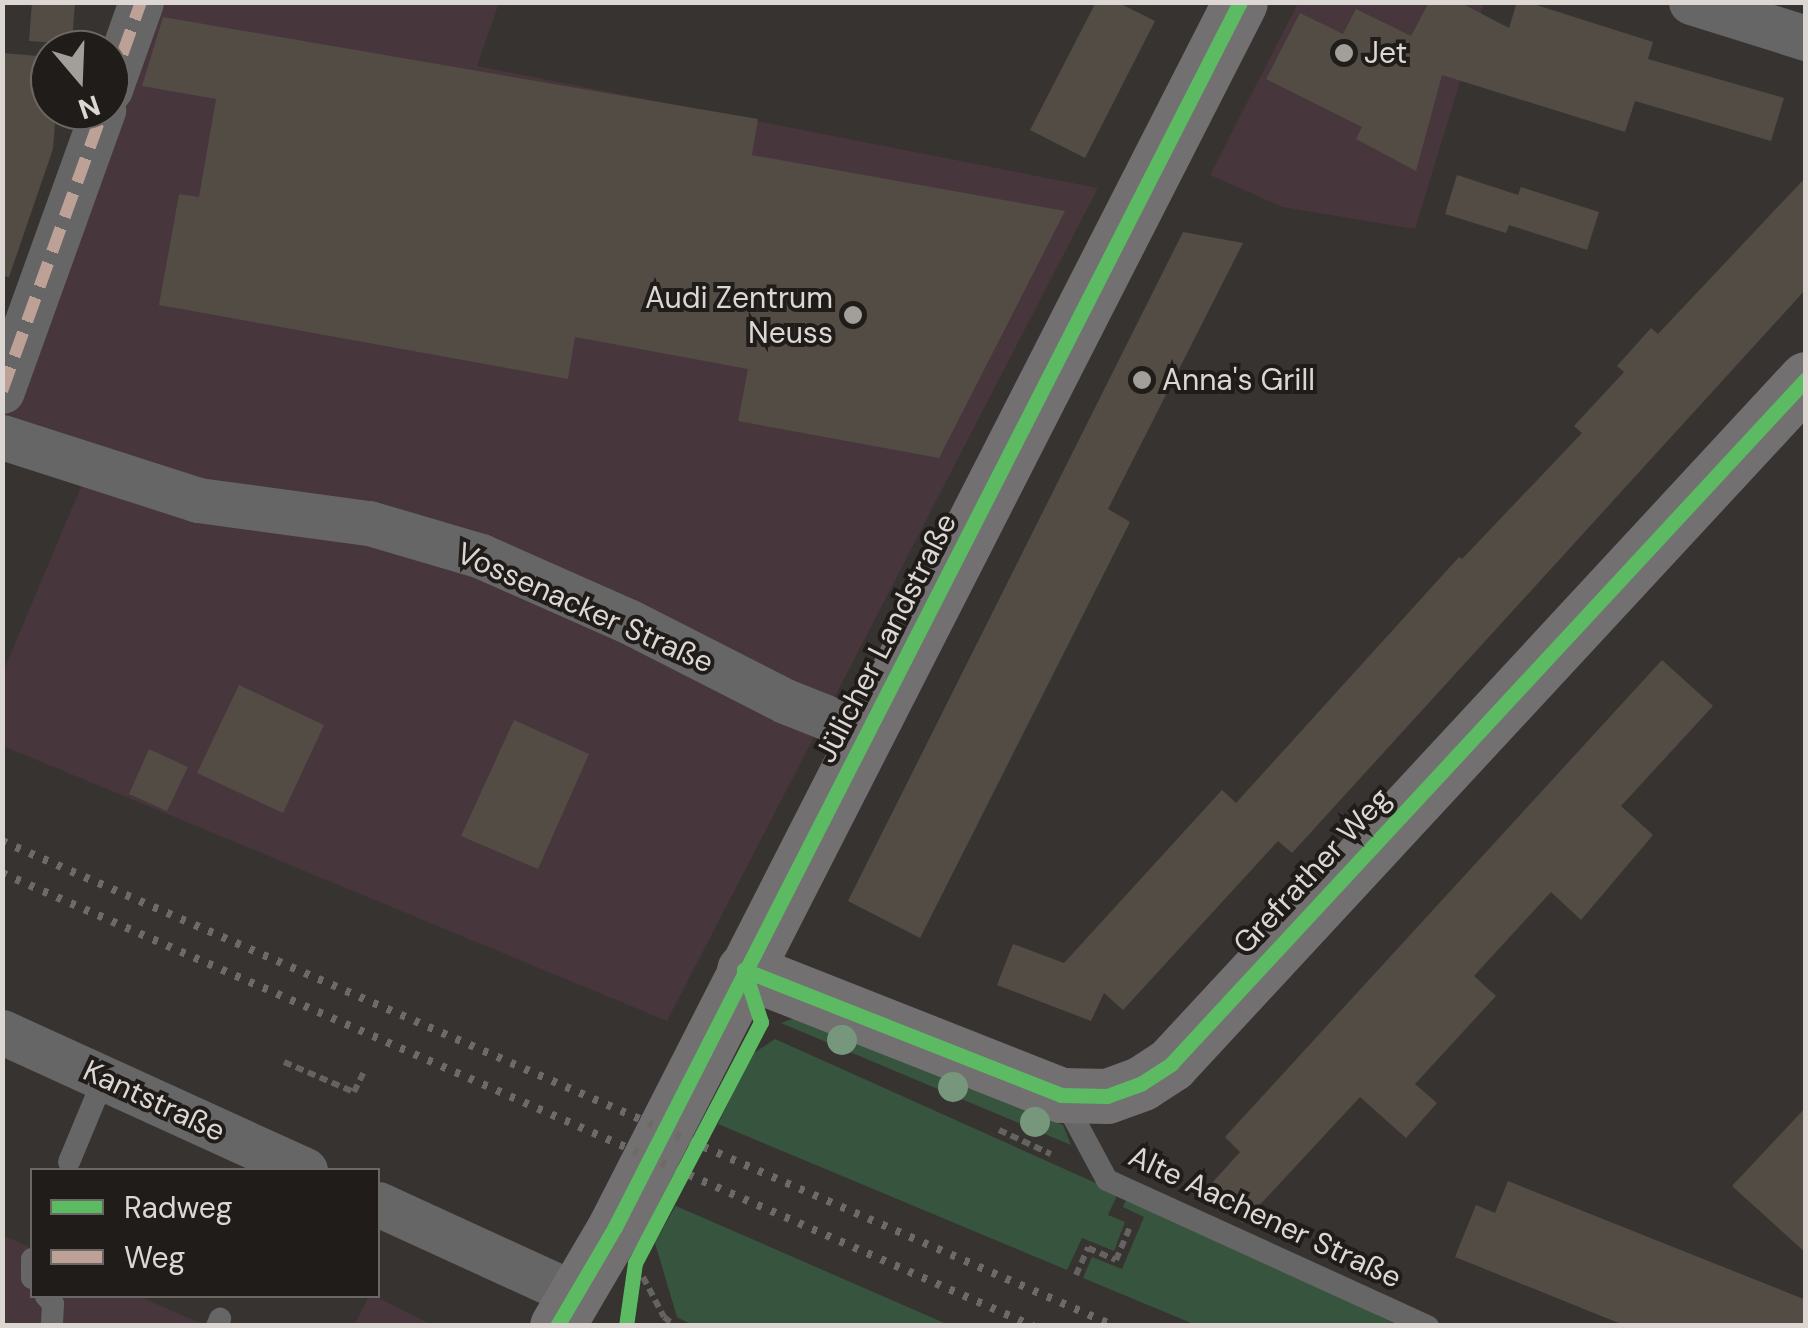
<!DOCTYPE html>
<html>
<head>
<meta charset="utf-8">
<style>
	body { margin:0 }
	#map { position:relative; width:1808px; height:1328px; overflow:hidden; background:#373330; font-family:"DM Sans",sans-serif }
	div>[style] { position:absolute }
	.commercial>* { inset:0; background:#47363c }
	.green>* { inset:0; background:#37543e }
	.building>* { inset:0; background:#534c45 }
	.path>* { height:6px; margin-top:-3px; transform-origin:0; background:repeating-linear-gradient(90deg,#656361 0 8px,transparent 0 13px) }
	.lane>* { height:22px; margin:-11px; padding:0 11px; transform-origin:11px; border-radius:11px; background:#676666 }
	.street>* { height:45px; margin:-22.5px; padding:0 22.5px; transform-origin:22.5px; border-radius:22.5px; background:#676666 }
	.secondary>* { height:55px; margin:-27.5px; padding:0 27.5px; transform-origin:27.5px; border-radius:27.5px; background:#737071 }
	.rail>* { height:8px; margin-top:-4px; transform-origin:0; background:repeating-linear-gradient(90deg,#6d6a67 0 5px,transparent 0 15px) }
	.quiet>* { height:12px; margin-top:-6px; transform-origin:0; background:repeating-linear-gradient(90deg,#bda197 0 25px,transparent 0 37px) }
	.cycleway>* { height:15px; margin:-7.5px; padding:0 7.5px; transform-origin:7.5px; border-radius:7.5px; background:#5cba63 }
	.trees>* { width:30px; height:30px; margin:-15px; border-radius:50%; background:#77977c }
	.dots>* { width:28px; height:28px; translate:-50% -50%; box-sizing:border-box; border:5px solid #1f1c19; border-radius:50% }
	span { translate:-50% -50%; white-space:nowrap; text-align:center; line-height:1.15; -webkit-text-stroke:8px #1f1c19; paint-order:stroke }
	.poi-label { font-size:30px; color:#dcd7d3 }
	.left { translate:0 -50%; text-align:left }
	.right { translate:-100% -50%; text-align:right }
	.street-label { font-size:30px; color:#dcd7d3 }
	.frame { position:absolute; inset:0; border:5px solid #dcd7d3; pointer-events:none }
	.legend { position:absolute; left:30px; top:1168px; width:350px; height:130px; box-sizing:border-box; background:#1f1c19; border:2px solid #6b6763; margin:0; padding:12px 18px; list-style:none; font-size:30px; color:#dcd7d3 }
	.legend li { display:flex; align-items:center; gap:20px; height:50px }
	.legend b { width:50px; border:2px solid #6b6763 }
	.north { position:absolute; left:30px; top:30px; width:100px; height:100px; box-sizing:border-box; background:#1f1c19; border:2px solid #6b6763; border-radius:50%; rotate:161deg; font-size:28px; font-weight:700; line-height:40px; text-align:center; color:#dcd7d3 }
	.north::after { content:''; display:block; margin:auto; width:35px; height:45px; background:#a29e9a; clip-path:polygon(50% 0,100% 100%,50% 72%,0 100%) }
</style>
</head>
<body>
<div id="map">
	<div class="commercial">
		<div style="clip-path:polygon(164px 3px,499px 3px,477px 66px,1098px 188px,667px 1021px,3px 746px,3px 672px,88px 470px,3px 434px,3px 407px)"></div>
		<div style="clip-path:polygon(1298px 3px,1484px 3px,1415px 229px,1282px 207px,1210px 175px)"></div>
		<div style="clip-path:polygon(2px 1235px,32px 1248px,32px 1296px,138px 1296px,205px 1325px,3px 1325px)"></div>
		<div style="clip-path:polygon(369px 1296px,375px 1296px,432px 1325px,354px 1325px)"></div>
	</div>
	<div class="green">
		<div style="clip-path:polygon(795px 1018px,813px 1020px,1063px 1125px,1071px 1145px,781px 1023px)"></div>
		<div style="clip-path:polygon(775px 1039px,1118px 1193px,1108px 1215px,1125px 1222px,1114px 1251px,1082px 1238px,1067px 1270px,718px 1124px,751px 1055px)"></div>
		<div style="clip-path:polygon(1127px 1197px,1230px 1243px,1397px 1325px,1196px 1325px,1083px 1278px,1092px 1257px,1122px 1269px,1144px 1217px,1123px 1207px)"></div>
		<div style="clip-path:polygon(676px 1205px,676px 1206px,949px 1325px,692px 1325px,677px 1317px,655px 1243px)"></div>
	</div>
	<div class="building">
		<div style="clip-path:polygon(32px 2px,75px 2px,72px 44px,29px 41px)"></div>
		<div style="clip-path:polygon(1096px 2px,1117px 2px,1155px 21px,1085px 158px,1030px 130px)"></div>
		<div style="clip-path:polygon(1429px 2px,1459px 2px,1509px 28px,1517px 2px,1527px 2px,1653px 42px,1648px 59px,1784px 98px,1771px 141px,1635px 101px,1625px 132px,1442px 75px,1416px 171px,1356px 139px,1362px 127px,1266px 79px,1300px 13px,1343px 34px,1356px 9px,1411px 36px)"></div>
		<div style="clip-path:polygon(163px 17px,758px 119px,752px 155px,1065px 211px,939px 458px,738px 421px,748px 369px,575px 337px,568px 379px,159px 305px,179px 194px,199px 197px,216px 99px,142px 86px)"></div>
		<div style="clip-path:polygon(2px 53px,50px 57px,50px 110px,56px 110px,53px 149px,9px 277px,2px 276px)"></div>
		<div style="clip-path:polygon(1457px 175px,1518px 195px,1521px 187px,1599px 212px,1587px 250px,1509px 225px,1506px 233px,1445px 214px)"></div>
		<div style="clip-path:polygon(1806px 177px,1806px 289px,1292px 853px,1278px 841px,1123px 1010px,1104px 993px,1091px 1021px,997px 985px,1013px 944px,1064px 963px,1222px 790px,1236px 803px,1459px 557px,1462px 559px,1582px 433px,1574px 426px,1624px 372px,1617px 366px,1651px 328px,1658px 334px)"></div>
		<div style="clip-path:polygon(1183px 232px,1243px 243px,1108px 509px,1130px 522px,920px 938px,848px 901px)"></div>
		<div style="clip-path:polygon(1662px 660px,1713px 706px,1621px 806px,1653px 835px,1581px 920px,1551px 892px,1474px 976px,1496px 996px,1415px 1084px,1437px 1103px,1406px 1138px,1360px 1097px,1243px 1223px,1201px 1195px,1240px 1152px,1225px 1137px)"></div>
		<div style="clip-path:polygon(239px 685px,324px 725px,283px 813px,197px 773px)"></div>
		<div style="clip-path:polygon(514px 720px,589px 754px,538px 869px,461px 836px)"></div>
		<div style="clip-path:polygon(149px 749px,188px 767px,167px 811px,129px 794px)"></div>
		<div style="clip-path:polygon(1806px 1107px,1806px 1253px,1732px 1186px)"></div>
		<div style="clip-path:polygon(1508px 1181px,1806px 1300px,1806px 1326px,1626px 1326px,1455px 1257px,1476px 1205px,1495px 1213px)"></div>
	</div>
	<div class="path">
		<div style="left:284px;top:1062px;width:76px;rotate:23.2deg"></div>
		<div style="left:354px;top:1092px;width:25px;rotate:-64deg"></div>
		<div style="left:999px;top:1130px;width:57px;rotate:24.8deg"></div>
		<div style="left:1076px;top:1275px;width:30px;rotate:-66deg"></div>
		<div style="left:1088px;top:1248px;width:30px;rotate:23deg"></div>
		<div style="left:1116px;top:1260px;width:34px;rotate:-67deg"></div>
		<div style="left:643px;top:1277px;width:45px;rotate:62.3deg"></div>
		<div style="left:664px;top:1317px;width:14px;rotate:39deg"></div>
	</div>
	<div class="lane">
		<div style="left:1063px;top:1098px;width:93px;rotate:61.8deg"></div>
		<div style="left:1107px;top:1180px;width:353px;rotate:24.5deg"></div>
		<div style="left:69px;top:1162px;width:91px;rotate:-67.4deg"></div>
		<div style="left:32px;top:1259px;width:19px;rotate:90deg"></div>
		<div style="left:46px;top:1296px;width:11px;rotate:49deg"></div>
		<div style="left:53px;top:1304px;width:22px;rotate:93deg"></div>
		<div style="left:217px;top:1326px;width:8px;rotate:-67deg"></div>
	</div>
	<div class="street">
		<div style="left:1691px;top:2px;width:121px;rotate:17.4deg"></div>
		<div style="left:110px;top:89px;width:92px;rotate:-70.4deg"></div>
		<div style="left:2px;top:391px;width:299px;rotate:-70.2deg"></div>
		<div style="left:2px;top:437px;width:206px;rotate:17.8deg"></div>
		<div style="left:198px;top:500px;width:173px;rotate:7.7deg"></div>
		<div style="left:369px;top:523px;width:117px;rotate:16.4deg"></div>
		<div style="left:481px;top:556px;width:163px;rotate:23.9deg"></div>
		<div style="left:630px;top:622px;width:174px;rotate:27deg"></div>
		<div style="left:785px;top:701px;width:89px;rotate:21.7deg"></div>
		<div style="left:2px;top:1032px;width:333px;rotate:24.5deg"></div>
		<div style="left:378px;top:1204px;width:217px;rotate:24.6deg"></div>
	</div>
	<div class="secondary">
		<div style="left:744px;top:970px;width:341px;rotate:21.5deg"></div>
		<div style="left:1061px;top:1095px;width:46px;rotate:1.2deg"></div>
		<div style="left:1107px;top:1096px;width:37px;rotate:-20deg"></div>
		<div style="left:1142px;top:1083px;width:35px;rotate:-33deg"></div>
		<div style="left:1171px;top:1064px;width:934px;rotate:-47.17deg"></div>
		<div style="left:557px;top:1326px;width:115px;rotate:-59.6deg"></div>
		<div style="left:615px;top:1227px;width:1375px;rotate:-62.97deg"></div>
	</div>
	<div class="rail">
		<div style="left:2px;top:841px;width:1214px;rotate:23.55deg"></div>
		<div style="left:2px;top:873px;width:1126px;rotate:23.72deg"></div>
	</div>
	<div class="quiet">
		<div style="left:110px;top:89px;width:92px;rotate:-70.4deg"></div>
		<div style="left:2px;top:391px;width:299px;rotate:-70.2deg"></div>
	</div>
	<div class="cycleway">
		<div style="left:744px;top:970px;width:341px;rotate:21.5deg"></div>
		<div style="left:1061px;top:1095px;width:46px;rotate:1.2deg"></div>
		<div style="left:1107px;top:1096px;width:37px;rotate:-20deg"></div>
		<div style="left:1142px;top:1083px;width:35px;rotate:-33deg"></div>
		<div style="left:1171px;top:1064px;width:934px;rotate:-47.17deg"></div>
		<div style="left:557px;top:1326px;width:115px;rotate:-59.6deg"></div>
		<div style="left:615px;top:1227px;width:1375px;rotate:-62.97deg"></div>
		<div style="left:626px;top:1326px;width:64px;rotate:-81.9deg"></div>
		<div style="left:635px;top:1263px;width:272px;rotate:-62.4deg"></div>
		<div style="left:761px;top:1022px;width:55px;rotate:-108.1deg"></div>
	</div>
	<div class="trees">
		<div style="left:842px;top:1040px"></div>
		<div style="left:953px;top:1087px"></div>
		<div style="left:1035px;top:1122px"></div>
	</div>
	<div class="dots">
		<div style="left:1344px;top:53px;background:#a29e9a"></div>
		<div style="left:853px;top:315px;background:#a29e9a"></div>
		<div style="left:1142px;top:380px;background:#a29e9a"></div>
	</div>
	<div class="poi-label">
		<span class="left" style="left:1364px;top:53px">Jet</span>
		<span class="right" style="left:833px;top:315px">Audi Zentrum<br>Neuss</span>
		<span class="left" style="left:1162px;top:380px">Anna's Grill</span>
	</div>
	<div class="street-label">
		<span style="left:585px;top:608px;rotate:24deg">Vossenacker Straße</span>
		<span style="left:886px;top:638px;rotate:-63deg">Jülicher Landstraße</span>
		<span style="left:1312px;top:871px;rotate:-47deg">Grefrather Weg</span>
		<span style="left:154px;top:1101px;rotate:25deg">Kantstraße</span>
		<span style="left:1265px;top:1217px;rotate:25deg">Alte Aachener Straße</span>
	</div>
	<div class="frame"></div>
	<ul class="legend">
	<li><b style="height:12px;background:#5cba63"></b>Radweg</li>
	<li><b style="height:12px;background:#bda197"></b>Weg</li>
	</ul>
	<div class="north">N</div>
</div>
</body>
</html>
